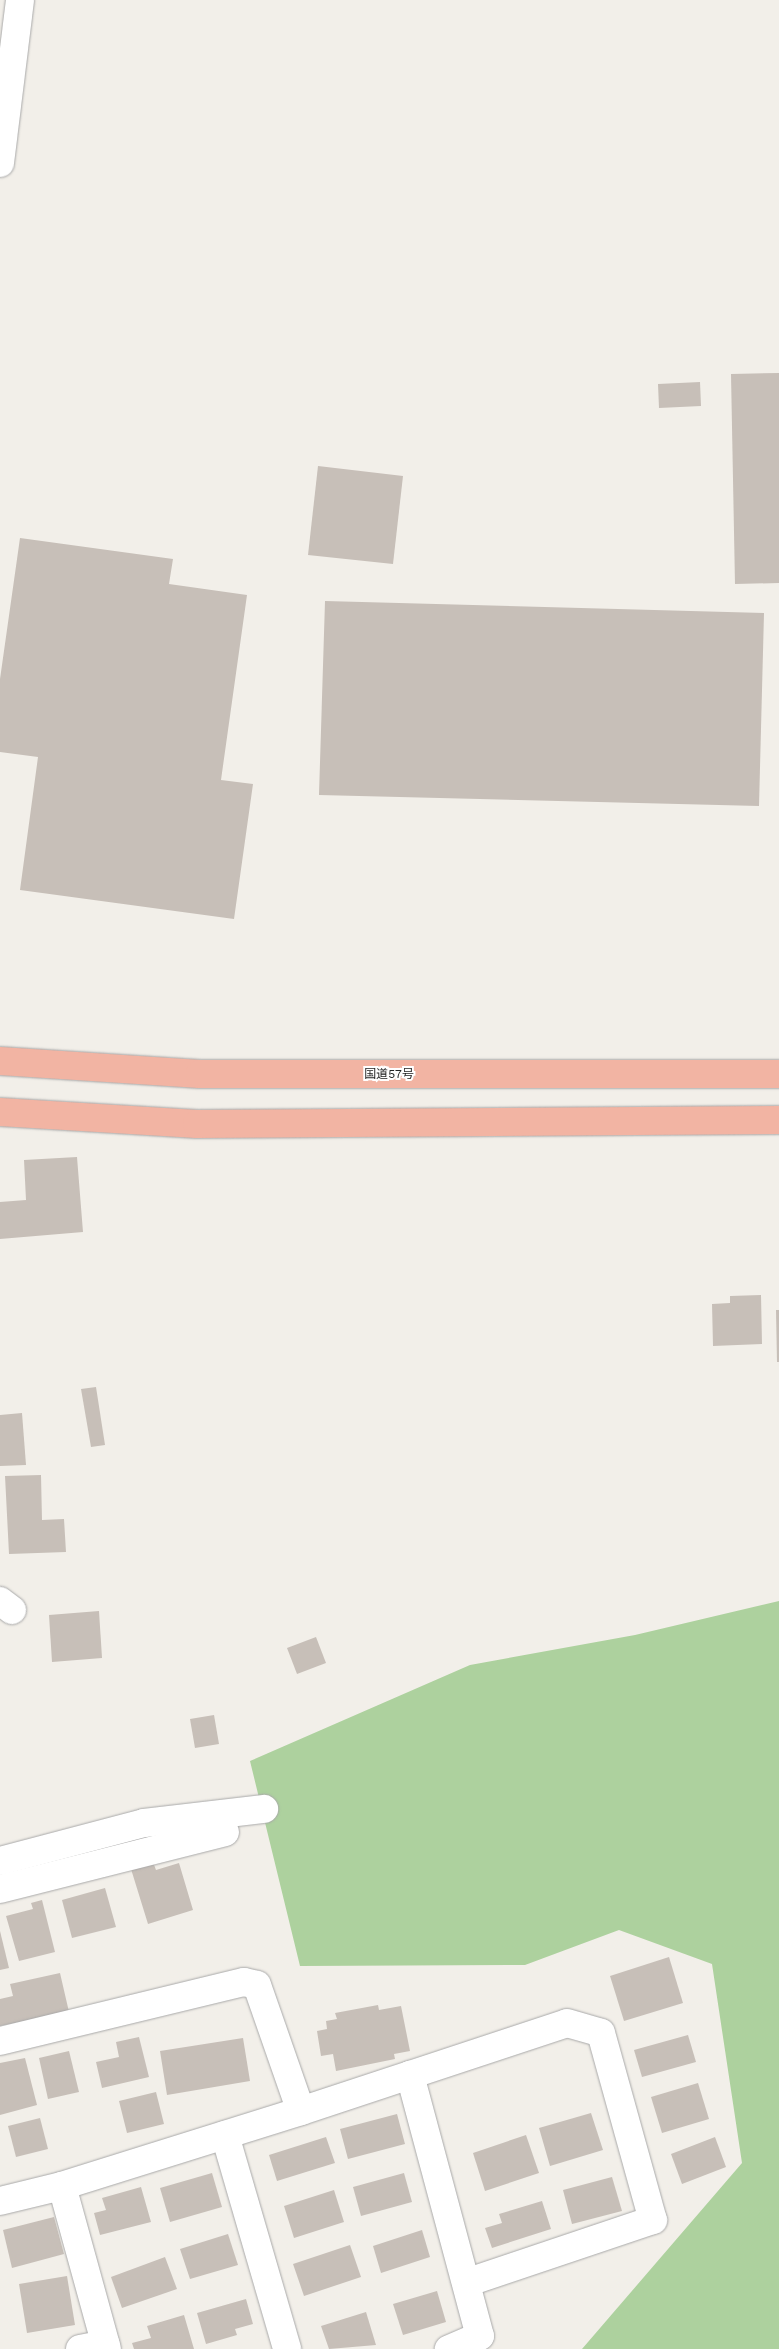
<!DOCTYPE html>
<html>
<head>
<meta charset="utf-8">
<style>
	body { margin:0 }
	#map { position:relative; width:779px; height:2349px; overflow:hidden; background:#f2efe9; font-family:"Work Sans","Noto Sans JP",sans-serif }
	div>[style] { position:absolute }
	.forest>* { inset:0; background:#add19e }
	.building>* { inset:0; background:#c7bfb8 }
	.roads { filter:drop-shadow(0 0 1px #a9a9a9) drop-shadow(0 0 1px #a9a9a9) }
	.minor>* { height:28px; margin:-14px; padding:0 14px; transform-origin:14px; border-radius:14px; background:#fff }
	.trunk>* { height:28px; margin:-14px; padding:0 14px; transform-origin:14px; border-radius:14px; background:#f2b4a3 }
	span { translate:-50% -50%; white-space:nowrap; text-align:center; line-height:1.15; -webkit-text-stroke:4px #fff; paint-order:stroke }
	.street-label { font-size:12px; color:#222 }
</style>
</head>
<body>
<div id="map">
	<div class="forest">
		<div style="clip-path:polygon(779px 1601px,779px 2349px,582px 2349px,742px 2163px,712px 1964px,619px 1930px,525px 1965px,300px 1966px,250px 1761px,470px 1665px,635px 1635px)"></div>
	</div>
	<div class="building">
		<div style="clip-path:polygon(779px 373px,779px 583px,735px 584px,731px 374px)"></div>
		<div style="clip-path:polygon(700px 382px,701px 406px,659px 408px,658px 384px)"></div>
		<div style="clip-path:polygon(318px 466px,403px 476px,393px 564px,308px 555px)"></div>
		<div style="clip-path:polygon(20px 538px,173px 559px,169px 584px,247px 595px,221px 780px,253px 784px,234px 919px,20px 890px,38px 757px,0 752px,0 679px)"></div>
		<div style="clip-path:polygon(325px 601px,764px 613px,759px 806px,319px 795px)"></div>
		<div style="clip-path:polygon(77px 1157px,83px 1232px,0 1239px,0 1202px,26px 1200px,24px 1160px)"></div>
		<div style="clip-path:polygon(761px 1295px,762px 1344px,713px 1346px,712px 1304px,730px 1303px,730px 1296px)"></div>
		<div style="clip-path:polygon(776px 1310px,779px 1310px,779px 1362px,777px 1362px)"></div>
		<div style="clip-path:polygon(96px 1387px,105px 1445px,91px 1447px,81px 1389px)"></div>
		<div style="clip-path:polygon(22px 1413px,26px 1465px,0 1466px,0 1415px)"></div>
		<div style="clip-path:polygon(41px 1475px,42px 1520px,64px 1519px,66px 1552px,9px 1554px,5px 1476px)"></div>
		<div style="clip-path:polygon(99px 1611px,102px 1658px,52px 1662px,49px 1615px)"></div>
		<div style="clip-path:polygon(316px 1637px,326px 1663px,297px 1674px,287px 1648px)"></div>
		<div style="clip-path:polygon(214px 1715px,219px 1744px,195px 1748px,190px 1719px)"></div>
		<div style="clip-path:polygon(153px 1862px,156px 1870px,179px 1863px,193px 1910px,148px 1924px,131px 1869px)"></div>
		<div style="clip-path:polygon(105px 1888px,116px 1927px,72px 1938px,62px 1900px)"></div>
		<div style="clip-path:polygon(42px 1900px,55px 1952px,19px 1961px,6px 1916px,33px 1909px,31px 1903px)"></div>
		<div style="clip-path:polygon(0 1931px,9px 1968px,0 1970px)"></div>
		<div style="clip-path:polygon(669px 1957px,683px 2003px,624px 2021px,610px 1976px)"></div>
		<div style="clip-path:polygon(60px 1973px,69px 2012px,0 2026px,0 1999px,13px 1996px,10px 1984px)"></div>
		<div style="clip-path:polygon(378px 2005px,379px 2010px,401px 2006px,410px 2051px,394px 2054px,395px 2059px,336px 2071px,333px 2054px,321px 2056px,317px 2031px,327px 2029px,326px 2021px,337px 2019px,335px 2013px)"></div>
		<div style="clip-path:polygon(688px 2035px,696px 2062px,642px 2077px,634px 2050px)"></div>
		<div style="clip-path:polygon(139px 2037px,149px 2077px,102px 2088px,96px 2062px,119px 2057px,116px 2042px)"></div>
		<div style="clip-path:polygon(243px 2038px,250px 2081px,167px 2095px,160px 2051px)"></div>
		<div style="clip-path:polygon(69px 2051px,79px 2092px,48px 2099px,39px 2058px)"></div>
		<div style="clip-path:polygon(25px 2058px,37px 2105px,0 2115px,0 2063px)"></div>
		<div style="clip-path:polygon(698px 2083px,709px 2119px,662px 2133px,651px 2097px)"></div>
		<div style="clip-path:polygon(156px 2092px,164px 2124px,127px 2133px,119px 2101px)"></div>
		<div style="clip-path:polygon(591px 2113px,603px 2150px,550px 2166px,539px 2128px)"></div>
		<div style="clip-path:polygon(397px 2114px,405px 2144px,348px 2159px,340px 2129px)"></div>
		<div style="clip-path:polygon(40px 2118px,48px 2149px,16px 2157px,8px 2126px)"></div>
		<div style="clip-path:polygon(526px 2135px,539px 2173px,485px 2191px,473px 2153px)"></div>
		<div style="clip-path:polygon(326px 2137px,335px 2163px,277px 2181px,269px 2155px)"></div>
		<div style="clip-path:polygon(715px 2137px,726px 2167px,682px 2184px,671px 2154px)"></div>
		<div style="clip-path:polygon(212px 2173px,222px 2207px,170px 2222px,160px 2188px)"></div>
		<div style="clip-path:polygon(404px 2173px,412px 2202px,361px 2216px,353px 2187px)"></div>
		<div style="clip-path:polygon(612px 2177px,622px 2211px,572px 2224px,563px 2190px)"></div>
		<div style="clip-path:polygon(141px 2187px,151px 2222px,100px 2235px,94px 2213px,106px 2210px,102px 2198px)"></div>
		<div style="clip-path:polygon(334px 2190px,344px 2222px,294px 2238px,284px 2206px)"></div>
		<div style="clip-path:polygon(542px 2201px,551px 2229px,492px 2248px,485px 2228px,502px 2223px,499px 2214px)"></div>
		<div style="clip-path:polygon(54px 2217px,64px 2254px,12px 2268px,3px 2230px)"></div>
		<div style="clip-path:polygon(422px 2230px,430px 2257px,381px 2273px,373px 2246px)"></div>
		<div style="clip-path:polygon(228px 2234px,238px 2265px,190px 2279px,180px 2249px)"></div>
		<div style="clip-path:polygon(350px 2245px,361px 2277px,304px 2296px,293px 2264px)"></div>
		<div style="clip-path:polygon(165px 2257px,177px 2289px,122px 2308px,111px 2277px)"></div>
		<div style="clip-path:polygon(67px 2276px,75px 2325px,27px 2333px,19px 2284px)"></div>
		<div style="clip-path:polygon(437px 2291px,446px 2322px,403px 2335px,393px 2304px)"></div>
		<div style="clip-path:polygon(246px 2299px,253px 2324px,235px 2329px,237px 2335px,206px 2344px,197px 2313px)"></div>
		<div style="clip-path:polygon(366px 2312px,376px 2345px,329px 2349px,321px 2326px)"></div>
		<div style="clip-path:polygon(184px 2315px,194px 2349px,134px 2349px,132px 2343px,151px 2338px,147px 2326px)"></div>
	</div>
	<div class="roads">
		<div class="minor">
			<div style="left:0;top:163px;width:164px;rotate:-83deg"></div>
			<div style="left:0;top:1601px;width:15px;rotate:37deg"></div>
			<div style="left:0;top:1861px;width:149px;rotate:-14.8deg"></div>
			<div style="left:144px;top:1823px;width:121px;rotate:-6.7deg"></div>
			<div style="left:0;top:1889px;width:232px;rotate:-14.2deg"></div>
			<div style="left:0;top:2041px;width:251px;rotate:-13.6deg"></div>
			<div style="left:244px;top:1982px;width:13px;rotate:13deg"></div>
			<div style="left:257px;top:1985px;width:133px;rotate:70.8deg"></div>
			<div style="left:301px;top:2111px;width:250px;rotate:162.6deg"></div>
			<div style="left:62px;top:2186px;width:169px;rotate:74.6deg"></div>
			<div style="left:410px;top:2075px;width:165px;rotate:-18.3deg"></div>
			<div style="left:567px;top:2023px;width:35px;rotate:16deg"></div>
			<div style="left:601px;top:2033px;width:194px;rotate:74.5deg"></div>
			<div style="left:653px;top:2220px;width:197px;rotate:161.4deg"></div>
			<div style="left:301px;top:2111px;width:115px;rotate:-18.3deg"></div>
			<div style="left:410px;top:2075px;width:270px;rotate:75deg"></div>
			<div style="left:480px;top:2336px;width:34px;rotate:157deg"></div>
			<div style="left:225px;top:2135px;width:223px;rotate:73.8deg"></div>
			<div style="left:0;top:2201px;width:64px;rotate:-13.6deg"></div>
			<div style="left:80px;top:2349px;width:26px;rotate:-11deg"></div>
		</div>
		<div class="trunk">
			<div style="left:0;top:1061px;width:200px;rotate:3.7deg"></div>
			<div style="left:200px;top:1074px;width:579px"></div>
			<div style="left:0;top:1112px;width:197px;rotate:3.5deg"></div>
			<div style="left:197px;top:1124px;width:582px;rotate:-0.39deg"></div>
		</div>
	</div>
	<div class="street-label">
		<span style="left:389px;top:1075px">国道57号</span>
	</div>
</div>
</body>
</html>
